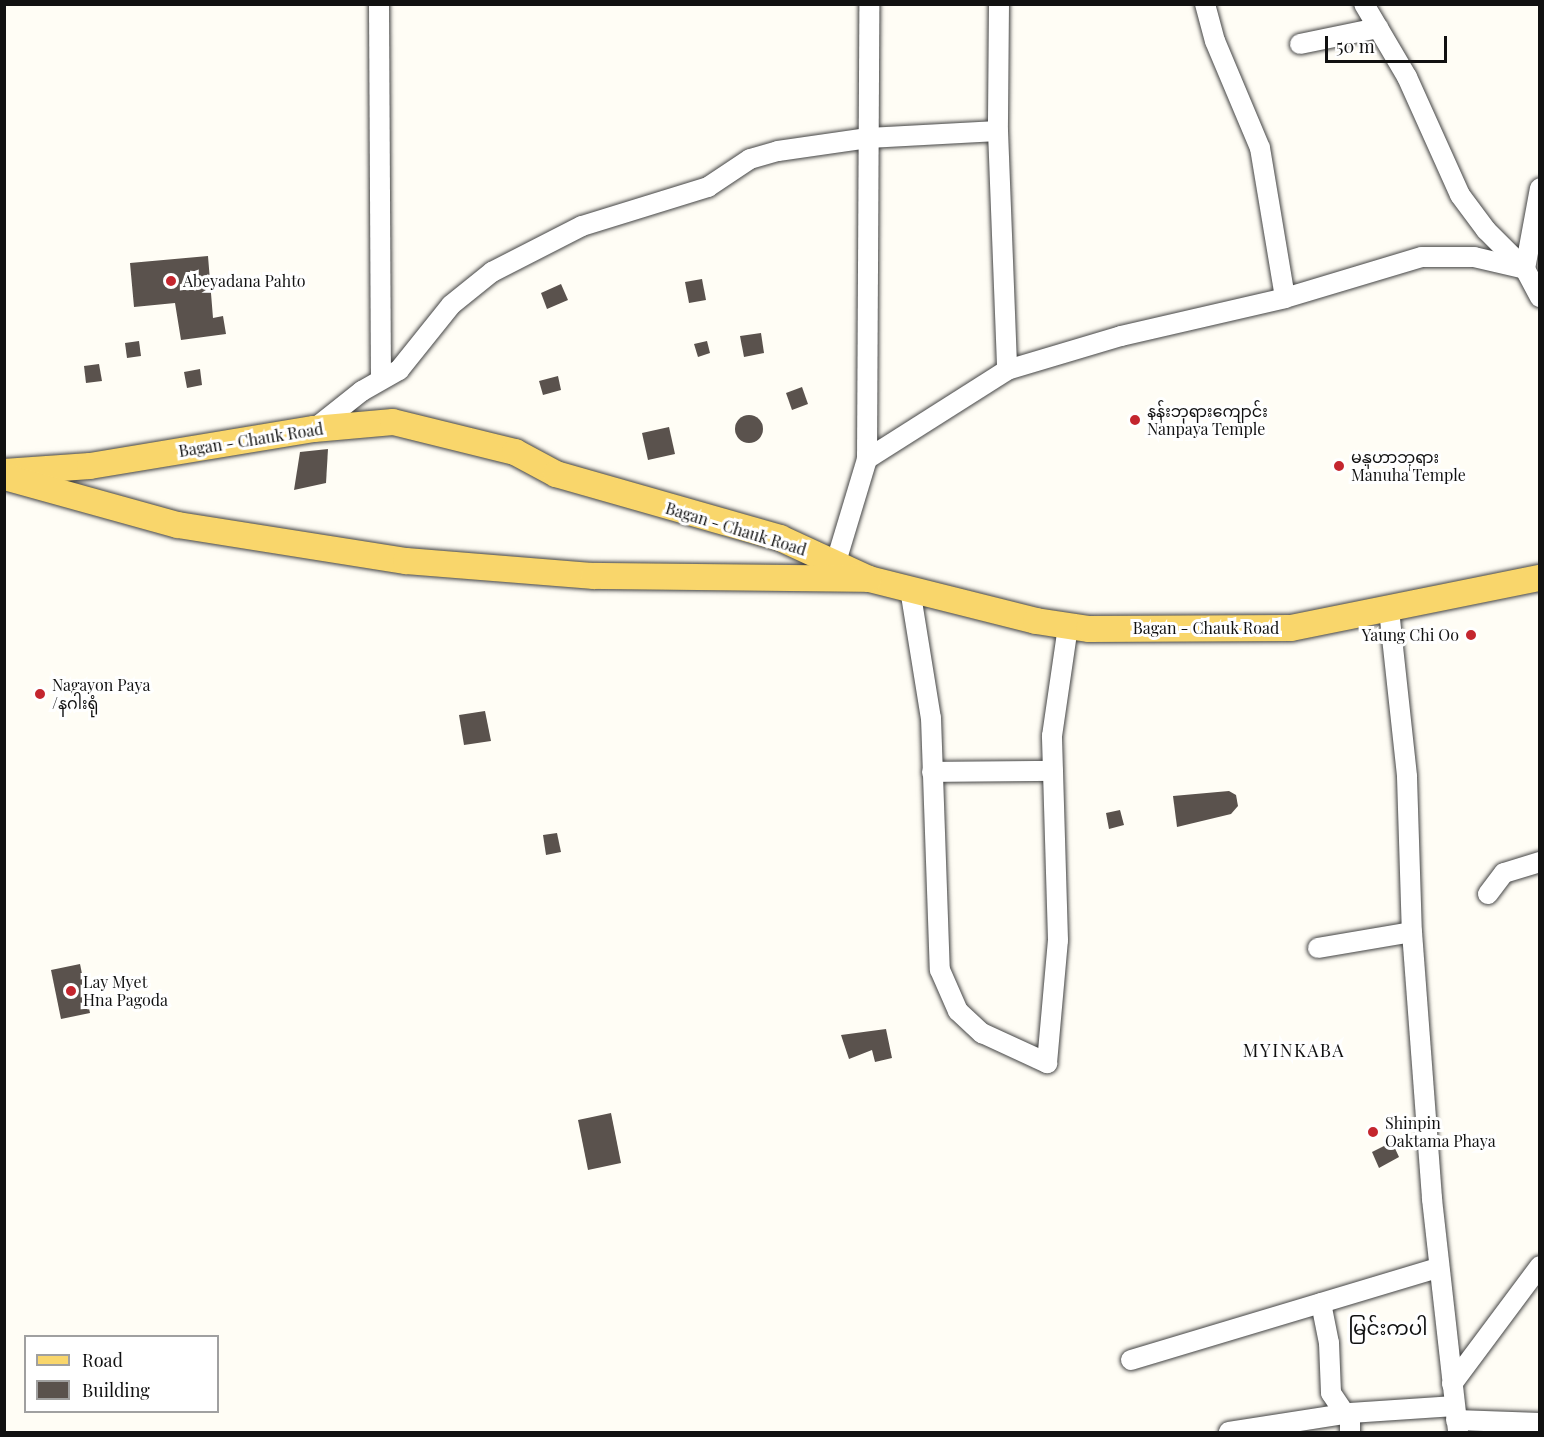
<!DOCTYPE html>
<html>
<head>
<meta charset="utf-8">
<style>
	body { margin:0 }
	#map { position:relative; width:1544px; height:1437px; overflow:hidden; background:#fffdf5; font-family:"Playfair Display","Noto Sans Myanmar",serif }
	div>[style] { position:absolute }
	.building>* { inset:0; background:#5a524d }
	.round { border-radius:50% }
	.roads { filter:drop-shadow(0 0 2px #444) drop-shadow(0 0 2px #444) }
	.minor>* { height:20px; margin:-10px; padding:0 10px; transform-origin:10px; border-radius:10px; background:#fff }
	.major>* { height:26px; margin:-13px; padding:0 13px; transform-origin:13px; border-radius:13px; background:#f9d66b }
	.dots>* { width:16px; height:16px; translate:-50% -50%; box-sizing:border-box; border:3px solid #fff; border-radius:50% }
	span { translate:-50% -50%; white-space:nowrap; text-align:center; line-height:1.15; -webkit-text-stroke:6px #fff; paint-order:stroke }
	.poi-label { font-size:16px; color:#111 }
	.left { translate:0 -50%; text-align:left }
	.right { translate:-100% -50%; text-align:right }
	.street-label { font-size:16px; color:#111 }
	.neighbourhood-label { font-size:18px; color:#111; letter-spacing:1.5px }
	.quarter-label { font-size:20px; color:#111 }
	.frame { position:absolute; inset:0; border:6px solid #111; pointer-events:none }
	.legend { position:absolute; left:24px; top:1335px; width:195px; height:78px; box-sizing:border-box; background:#fff; border:2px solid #a0a0a0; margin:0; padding:8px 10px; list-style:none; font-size:18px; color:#111 }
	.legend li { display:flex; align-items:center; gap:12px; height:30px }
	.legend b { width:30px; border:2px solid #a0a0a0 }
	.scale { position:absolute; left:1325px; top:36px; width:122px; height:27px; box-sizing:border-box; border:3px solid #111; border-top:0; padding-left:8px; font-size:18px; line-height:21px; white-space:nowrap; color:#111; -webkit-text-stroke:4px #fff; paint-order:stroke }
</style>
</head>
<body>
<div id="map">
	<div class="building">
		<div style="clip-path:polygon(208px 256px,213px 318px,223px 316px,226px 334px,181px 340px,175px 303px,134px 307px,130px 263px)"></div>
		<div style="clip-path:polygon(702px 279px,706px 300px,689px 303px,685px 282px)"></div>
		<div style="clip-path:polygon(561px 284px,568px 300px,547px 309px,541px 293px)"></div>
		<div style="clip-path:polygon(761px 333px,764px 353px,744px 357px,740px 336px)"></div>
		<div style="clip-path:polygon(139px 341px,141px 356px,127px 358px,125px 343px)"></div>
		<div style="clip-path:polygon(707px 341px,710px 353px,698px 357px,694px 344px)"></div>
		<div style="clip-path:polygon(99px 364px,102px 381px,86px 383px,84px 366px)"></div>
		<div style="clip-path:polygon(200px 369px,202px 385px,187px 388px,184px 372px)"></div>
		<div style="clip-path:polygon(558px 376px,561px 390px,543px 395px,539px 381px)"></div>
		<div style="clip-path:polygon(802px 387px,808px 404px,792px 410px,786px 393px)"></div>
		<div class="round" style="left:735px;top:415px;width:28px;height:28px"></div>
		<div style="clip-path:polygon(669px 427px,675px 454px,648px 460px,642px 433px)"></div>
		<div style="clip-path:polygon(328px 449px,326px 483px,294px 490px,300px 452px)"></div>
		<div style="clip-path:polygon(485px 711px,491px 741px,464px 745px,459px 715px)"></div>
		<div style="clip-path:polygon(1229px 791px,1236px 795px,1238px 806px,1231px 814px,1177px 827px,1173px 796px)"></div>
		<div style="clip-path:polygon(1120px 810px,1124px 825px,1109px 829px,1106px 813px)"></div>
		<div style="clip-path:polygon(557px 833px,561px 852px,546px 855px,543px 835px)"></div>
		<div style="clip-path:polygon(80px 964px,90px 1013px,61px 1019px,51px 970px)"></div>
		<div style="clip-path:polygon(886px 1029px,892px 1058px,875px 1062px,872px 1050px,849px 1059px,841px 1035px)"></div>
		<div style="clip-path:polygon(611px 1113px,621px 1163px,588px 1170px,578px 1120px)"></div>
		<div style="clip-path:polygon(1392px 1142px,1399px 1157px,1379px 1168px,1372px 1152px)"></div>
	</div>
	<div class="roads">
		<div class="minor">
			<div style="left:379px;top:4px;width:374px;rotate:89.7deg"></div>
			<div style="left:999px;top:4px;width:127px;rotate:90.5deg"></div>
			<div style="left:998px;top:131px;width:239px;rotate:87.8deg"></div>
			<div style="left:1205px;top:4px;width:38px;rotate:75deg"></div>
			<div style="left:1215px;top:41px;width:116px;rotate:67.2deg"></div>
			<div style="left:1260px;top:148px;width:152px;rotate:80.5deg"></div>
			<div style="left:1364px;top:4px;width:85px;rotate:59.5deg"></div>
			<div style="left:1407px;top:77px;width:129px;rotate:65.8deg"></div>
			<div style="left:1460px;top:195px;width:44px;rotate:53.4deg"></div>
			<div style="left:1486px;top:230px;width:55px;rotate:45deg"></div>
			<div style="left:1525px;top:269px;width:32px;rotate:62deg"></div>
			<div style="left:1300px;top:44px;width:80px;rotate:-11.6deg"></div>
			<div style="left:1525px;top:269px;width:82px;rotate:-79.5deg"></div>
			<div style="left:314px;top:429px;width:61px;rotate:-38.4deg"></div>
			<div style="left:362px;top:391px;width:43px;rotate:-29.6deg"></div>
			<div style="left:399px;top:370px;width:83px;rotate:-51.3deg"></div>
			<div style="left:451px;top:305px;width:53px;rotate:-38.8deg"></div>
			<div style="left:492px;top:272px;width:101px;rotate:-27.1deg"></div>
			<div style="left:582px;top:226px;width:132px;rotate:-17.2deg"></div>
			<div style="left:708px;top:187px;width:50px;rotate:-33.7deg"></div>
			<div style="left:750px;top:159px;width:29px;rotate:-16deg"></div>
			<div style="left:778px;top:151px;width:91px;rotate:-8.2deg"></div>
			<div style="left:868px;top:138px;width:130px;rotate:-3.1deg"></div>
			<div style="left:867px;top:459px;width:166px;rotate:-32.4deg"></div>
			<div style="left:1007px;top:370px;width:119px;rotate:-16.6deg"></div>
			<div style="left:1121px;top:336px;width:168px;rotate:-13deg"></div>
			<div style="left:1285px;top:298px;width:143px;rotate:-16.7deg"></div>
			<div style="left:1422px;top:257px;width:52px"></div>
			<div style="left:1474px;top:257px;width:52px;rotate:13.2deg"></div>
			<div style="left:832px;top:575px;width:121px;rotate:-73.2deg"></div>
			<div style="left:867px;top:459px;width:455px;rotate:-89.7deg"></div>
			<div style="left:910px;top:589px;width:131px;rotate:80.8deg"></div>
			<div style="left:931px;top:718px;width:252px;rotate:88deg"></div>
			<div style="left:940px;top:970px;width:45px;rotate:66.3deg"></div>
			<div style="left:958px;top:1011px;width:33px;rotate:43deg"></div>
			<div style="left:982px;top:1033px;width:72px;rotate:24.8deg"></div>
			<div style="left:1047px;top:1063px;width:123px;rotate:-84.9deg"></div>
			<div style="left:1058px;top:940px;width:204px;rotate:-91.7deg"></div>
			<div style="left:1052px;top:736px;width:111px;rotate:-81.7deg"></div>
			<div style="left:1389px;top:610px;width:168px;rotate:83.8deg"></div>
			<div style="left:1407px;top:777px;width:155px;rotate:88.2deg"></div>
			<div style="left:1412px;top:932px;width:268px;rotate:85.7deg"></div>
			<div style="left:1432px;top:1199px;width:234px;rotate:83.6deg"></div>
			<div style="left:932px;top:772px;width:121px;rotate:-0.5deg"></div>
			<div style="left:1488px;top:894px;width:26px;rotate:-53deg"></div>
			<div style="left:1504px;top:873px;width:38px;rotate:-17deg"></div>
			<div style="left:1318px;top:948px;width:95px;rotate:-9.7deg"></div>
			<div style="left:1321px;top:1303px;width:41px;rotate:78.7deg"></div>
			<div style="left:1329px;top:1343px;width:50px;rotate:87.7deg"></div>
			<div style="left:1331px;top:1393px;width:25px;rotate:56deg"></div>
			<div style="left:1131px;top:1360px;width:320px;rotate:-16.7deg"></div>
			<div style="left:1452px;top:1384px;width:147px;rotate:-53.3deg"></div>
			<div style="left:1350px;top:1413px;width:19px;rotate:90deg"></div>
			<div style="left:1456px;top:1420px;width:84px;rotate:2deg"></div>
			<div style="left:1229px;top:1432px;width:122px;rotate:-8.9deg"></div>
			<div style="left:1350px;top:1413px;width:105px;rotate:-3.8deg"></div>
		</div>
		<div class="major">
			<div style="left:4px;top:472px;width:86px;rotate:-4deg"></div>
			<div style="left:90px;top:466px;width:227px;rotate:-9.4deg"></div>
			<div style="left:314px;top:429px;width:79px;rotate:-5.1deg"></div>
			<div style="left:393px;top:422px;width:126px;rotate:13.8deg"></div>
			<div style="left:515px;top:452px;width:47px;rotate:28.2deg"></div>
			<div style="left:556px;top:474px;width:233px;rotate:15.9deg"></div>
			<div style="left:780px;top:538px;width:98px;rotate:24.7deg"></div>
			<div style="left:869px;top:579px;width:172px;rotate:14.1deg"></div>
			<div style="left:1036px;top:621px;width:54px;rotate:8.6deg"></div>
			<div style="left:1089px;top:629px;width:202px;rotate:-0.3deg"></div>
			<div style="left:1291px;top:628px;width:254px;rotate:-11.4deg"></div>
			<div style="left:8px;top:478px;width:176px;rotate:15.5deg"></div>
			<div style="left:178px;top:525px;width:231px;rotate:9deg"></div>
			<div style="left:406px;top:561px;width:189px;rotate:4.6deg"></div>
			<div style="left:594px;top:576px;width:275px;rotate:0.6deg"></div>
		</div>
	</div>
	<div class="dots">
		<div style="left:171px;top:281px;background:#c4262e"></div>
		<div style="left:1135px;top:420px;background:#c4262e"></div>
		<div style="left:1339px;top:466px;background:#c4262e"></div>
		<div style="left:1471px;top:635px;background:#c4262e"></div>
		<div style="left:40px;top:694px;background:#c4262e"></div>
		<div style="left:71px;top:991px;background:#c4262e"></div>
		<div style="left:1373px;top:1132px;background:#c4262e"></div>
	</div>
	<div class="poi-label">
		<span class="left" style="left:183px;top:281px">Abeyadana Pahto</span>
		<span class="left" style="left:1147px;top:420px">နန်းဘုရားကျောင်း<br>Nanpaya Temple</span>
		<span class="left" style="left:1351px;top:466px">မနူဟာဘုရား<br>Manuha Temple</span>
		<span class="right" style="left:1459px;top:635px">Yaung Chi Oo</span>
		<span class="left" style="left:52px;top:694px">Nagayon Paya<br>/နဂါးရုံ</span>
		<span class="left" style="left:83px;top:991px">Lay Myet<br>Hna Pagoda</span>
		<span class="left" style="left:1385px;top:1132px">Shinpin<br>Oaktama Phaya</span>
	</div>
	<div class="street-label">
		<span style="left:251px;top:440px;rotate:-9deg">Bagan - Chauk Road</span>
		<span style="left:736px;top:529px;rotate:17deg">Bagan - Chauk Road</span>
		<span style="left:1206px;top:628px">Bagan - Chauk Road</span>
	</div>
	<div class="neighbourhood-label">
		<span style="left:1294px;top:1050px">MYINKABA</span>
	</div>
	<div class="quarter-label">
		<span style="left:1388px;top:1326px">မြင်းကပါ</span>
	</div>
	<div class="frame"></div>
	<ul class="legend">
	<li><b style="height:8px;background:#f9d66b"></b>Road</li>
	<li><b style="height:16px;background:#5a524d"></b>Building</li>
	</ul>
	<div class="scale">50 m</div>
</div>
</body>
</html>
